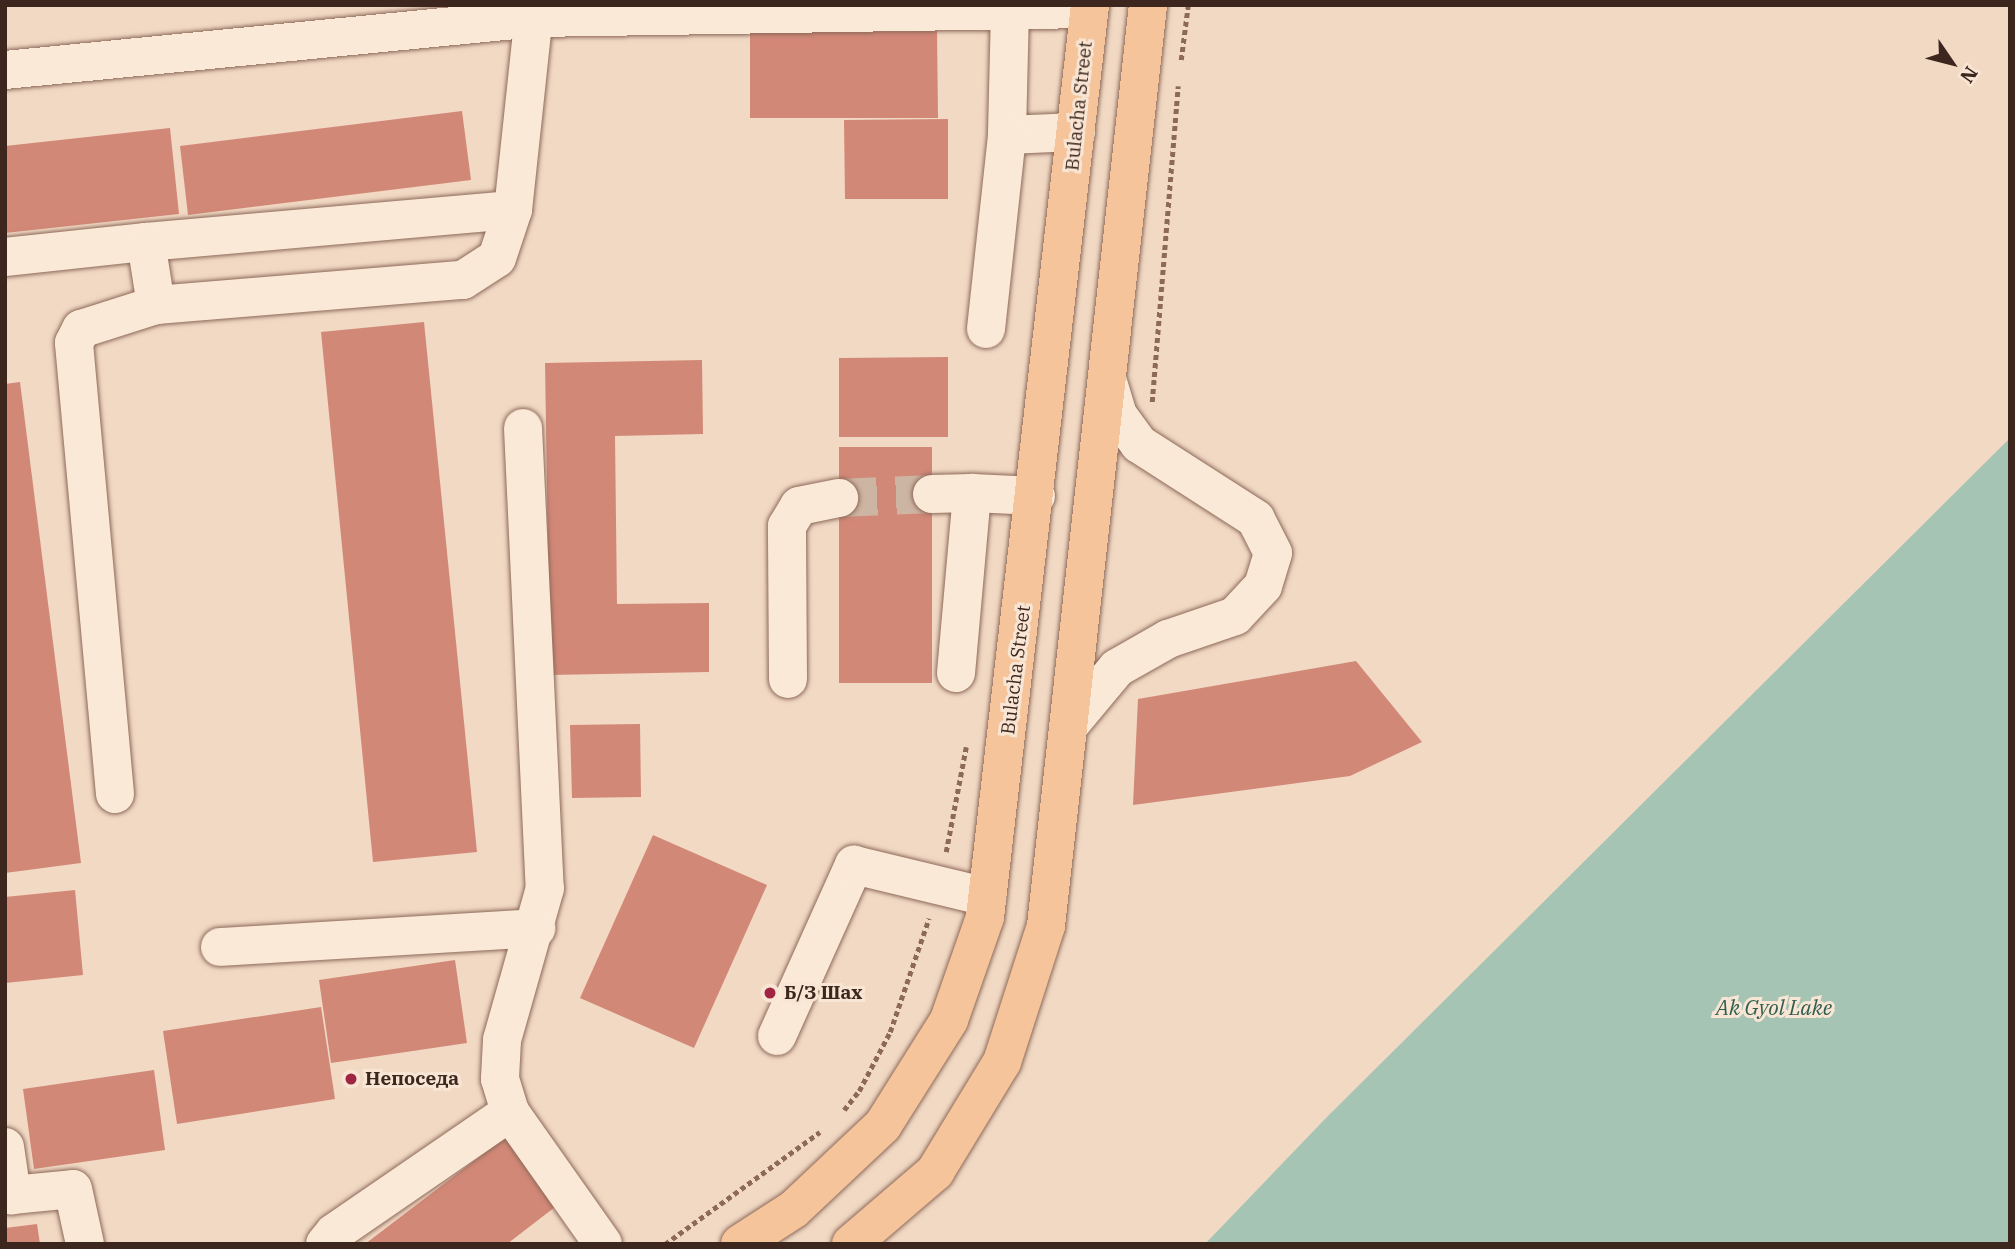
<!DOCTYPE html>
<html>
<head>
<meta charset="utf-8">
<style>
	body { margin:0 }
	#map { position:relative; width:2015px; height:1249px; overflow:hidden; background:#f1d9c4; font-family:"IBM Plex Serif",serif }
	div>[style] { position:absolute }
	.water>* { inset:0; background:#a6c4b4 }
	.building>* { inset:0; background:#d28877 }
	.minor-tunnel>* { height:38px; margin-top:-19px; transform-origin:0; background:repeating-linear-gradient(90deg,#cdb5a3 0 38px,transparent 0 57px) }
	.path>* { height:4.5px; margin-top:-2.25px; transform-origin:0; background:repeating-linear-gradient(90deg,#8d6959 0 5px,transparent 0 8.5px) }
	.roads { filter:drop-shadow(0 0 2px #8d6959) drop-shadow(0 0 2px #8d6959) }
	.minor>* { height:38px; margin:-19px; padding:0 19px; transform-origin:19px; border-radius:19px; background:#fbe9d8 }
	.major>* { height:38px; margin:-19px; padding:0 19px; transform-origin:19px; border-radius:19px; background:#f6c49a }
	.dots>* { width:19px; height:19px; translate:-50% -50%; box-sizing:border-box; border:4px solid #f8e5d4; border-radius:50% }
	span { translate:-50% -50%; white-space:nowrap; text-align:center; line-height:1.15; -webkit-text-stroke:6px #f8e5d4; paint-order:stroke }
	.street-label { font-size:19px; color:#3c261e }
	.poi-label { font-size:19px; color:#3c261e; font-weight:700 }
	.left { translate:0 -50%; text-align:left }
	.water-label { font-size:21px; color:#2c5d4f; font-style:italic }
	.frame { position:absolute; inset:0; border:7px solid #3c261e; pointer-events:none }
	.north { position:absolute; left:1917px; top:28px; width:70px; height:70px; -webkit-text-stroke:5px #f8e5d4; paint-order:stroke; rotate:125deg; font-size:19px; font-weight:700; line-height:28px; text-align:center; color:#3c261e }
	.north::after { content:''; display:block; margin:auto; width:24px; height:32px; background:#3c261e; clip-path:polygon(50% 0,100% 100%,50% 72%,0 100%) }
</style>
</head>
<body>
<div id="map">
	<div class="water">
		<div style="clip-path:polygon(2010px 438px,2010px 1244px,1205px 1244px,1326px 1118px)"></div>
	</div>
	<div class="building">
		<div style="clip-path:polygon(937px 31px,938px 118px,750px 118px,750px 32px)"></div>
		<div style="clip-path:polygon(462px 111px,471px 180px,188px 215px,180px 146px)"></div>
		<div style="clip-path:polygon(948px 119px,948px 199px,845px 199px,844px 120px)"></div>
		<div style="clip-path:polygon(170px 128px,179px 214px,5px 233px,5px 146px)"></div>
		<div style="clip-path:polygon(424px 322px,477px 852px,373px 862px,321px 332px)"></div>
		<div style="clip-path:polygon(948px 357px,948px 437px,839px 437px,839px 358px)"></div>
		<div style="clip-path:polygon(702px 360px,703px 434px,615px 436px,617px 604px,709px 603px,709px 672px,550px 675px,545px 363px)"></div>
		<div style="clip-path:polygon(20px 382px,81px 863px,5px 873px,5px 384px)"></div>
		<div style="clip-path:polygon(839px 447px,932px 447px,932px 683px,839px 683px)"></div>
		<div style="clip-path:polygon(1356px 661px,1422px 742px,1350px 776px,1133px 805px,1138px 699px)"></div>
		<div style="clip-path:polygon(640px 724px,641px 797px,572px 798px,570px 725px)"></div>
		<div style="clip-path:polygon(653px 835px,767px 885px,694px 1048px,580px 998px)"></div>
		<div style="clip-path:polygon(75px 890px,83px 975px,5px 983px,5px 897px)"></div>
		<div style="clip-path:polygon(455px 960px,467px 1043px,331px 1063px,319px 980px)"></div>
		<div style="clip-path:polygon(321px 1007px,335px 1099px,177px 1124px,163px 1031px)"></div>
		<div style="clip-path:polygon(154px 1070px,165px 1150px,34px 1169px,23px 1089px)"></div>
		<div style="clip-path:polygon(516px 1129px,568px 1197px,507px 1244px,365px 1244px)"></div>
		<div style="clip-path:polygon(37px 1224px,40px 1244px,5px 1244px,5px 1228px)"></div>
	</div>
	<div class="minor-tunnel">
		<div style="left:839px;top:498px;width:93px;rotate:-2.5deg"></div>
	</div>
	<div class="path">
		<div style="left:1181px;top:60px;width:55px;rotate:-82.7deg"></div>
		<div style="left:1152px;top:402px;width:317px;rotate:-85.3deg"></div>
		<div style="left:946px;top:852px;width:107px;rotate:-79.2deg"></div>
		<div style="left:844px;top:1110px;width:24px;rotate:-52deg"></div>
		<div style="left:859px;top:1091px;width:67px;rotate:-62.3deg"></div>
		<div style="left:890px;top:1032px;width:120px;rotate:-71.1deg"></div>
		<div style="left:665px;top:1244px;width:191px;rotate:-35.9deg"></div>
	</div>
	<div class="roads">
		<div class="minor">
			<div style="left:1010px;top:10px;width:125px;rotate:91.4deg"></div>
			<div style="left:1007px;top:135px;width:69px;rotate:-2.5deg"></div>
			<div style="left:5px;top:70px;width:533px;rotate:-5.6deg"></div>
			<div style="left:535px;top:18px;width:554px;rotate:-0.93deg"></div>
			<div style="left:146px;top:242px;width:368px;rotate:-5deg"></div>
			<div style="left:5px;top:257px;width:142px;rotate:-6.1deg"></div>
			<div style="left:146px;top:242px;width:64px;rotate:81deg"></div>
			<div style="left:986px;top:329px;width:195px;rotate:-83.8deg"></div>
			<div style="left:523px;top:428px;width:461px;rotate:87.3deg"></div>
			<div style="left:545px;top:888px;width:158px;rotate:105.8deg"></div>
			<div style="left:502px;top:1040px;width:39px;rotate:93deg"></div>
			<div style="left:500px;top:1079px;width:34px;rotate:73deg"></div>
			<div style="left:510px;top:1112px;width:161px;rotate:54.8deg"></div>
			<div style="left:932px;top:494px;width:40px;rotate:-1.4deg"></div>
			<div style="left:956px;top:673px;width:181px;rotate:-84.9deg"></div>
			<div style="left:972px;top:493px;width:64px;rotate:2.7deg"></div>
			<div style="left:788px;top:679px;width:153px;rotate:-90.4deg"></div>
			<div style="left:787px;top:526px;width:23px;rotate:-59deg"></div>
			<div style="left:799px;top:506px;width:41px;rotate:-11.3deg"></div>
			<div style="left:1072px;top:722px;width:70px;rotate:-50.2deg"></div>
			<div style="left:1117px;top:668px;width:59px;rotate:-29.6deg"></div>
			<div style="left:1168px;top:639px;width:71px;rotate:-18.9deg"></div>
			<div style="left:1235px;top:616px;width:41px;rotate:-47deg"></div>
			<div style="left:1263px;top:586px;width:34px;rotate:-73deg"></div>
			<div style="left:1273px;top:553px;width:38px;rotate:-117deg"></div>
			<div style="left:1256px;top:519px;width:139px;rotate:-147.3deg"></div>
			<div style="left:1139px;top:444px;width:36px;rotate:-126deg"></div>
			<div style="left:1118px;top:415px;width:37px;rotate:-107deg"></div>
			<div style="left:115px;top:794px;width:453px;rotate:-95.2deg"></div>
			<div style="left:74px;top:343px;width:16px;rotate:-63deg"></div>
			<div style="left:81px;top:329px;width:79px;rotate:-17.7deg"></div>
			<div style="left:156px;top:305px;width:308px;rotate:-4.7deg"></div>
			<div style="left:463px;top:280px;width:40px;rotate:-32.9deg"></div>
			<div style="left:497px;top:258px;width:51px;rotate:-71.6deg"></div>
			<div style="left:513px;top:210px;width:206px;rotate:-83.9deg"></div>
			<div style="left:220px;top:947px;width:317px;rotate:-3.4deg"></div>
			<div style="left:777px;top:1036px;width:188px;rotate:-65.8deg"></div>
			<div style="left:854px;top:865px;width:137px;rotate:13.5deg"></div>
			<div style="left:5px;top:1147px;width:49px;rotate:81.7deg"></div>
			<div style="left:12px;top:1195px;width:61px;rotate:-5.6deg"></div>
			<div style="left:73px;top:1189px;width:56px;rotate:77.7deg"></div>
			<div style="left:325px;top:1244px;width:14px;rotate:-51deg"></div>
			<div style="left:334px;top:1233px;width:214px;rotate:-34.5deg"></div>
		</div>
		<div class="major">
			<div style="left:740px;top:1244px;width:64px;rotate:-32.9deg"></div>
			<div style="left:794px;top:1209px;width:122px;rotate:-43.3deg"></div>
			<div style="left:883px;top:1125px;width:124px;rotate:-57.8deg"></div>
			<div style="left:949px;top:1020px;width:109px;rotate:-70.7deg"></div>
			<div style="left:985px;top:917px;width:918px;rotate:-83.43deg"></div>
			<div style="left:851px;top:1244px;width:111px;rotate:-40.6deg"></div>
			<div style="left:935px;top:1172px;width:129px;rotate:-58.7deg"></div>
			<div style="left:1002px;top:1062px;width:143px;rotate:-72.1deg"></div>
			<div style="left:1046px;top:926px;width:927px;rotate:-83.68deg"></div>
		</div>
	</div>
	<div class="dots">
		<div style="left:770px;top:993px;background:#a02542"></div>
		<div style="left:351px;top:1079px;background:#a02542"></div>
	</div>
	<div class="street-label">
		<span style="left:1079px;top:106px;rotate:-84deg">Bulacha Street</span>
		<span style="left:1016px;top:670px;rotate:-83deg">Bulacha Street</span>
	</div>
	<div class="poi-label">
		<span class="left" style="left:784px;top:993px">Б/З Шах</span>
		<span class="left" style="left:365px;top:1079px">Непоседа</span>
	</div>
	<div class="water-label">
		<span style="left:1774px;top:1007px">Ak Gyol Lake</span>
	</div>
	<div class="frame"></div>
	<div class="north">N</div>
</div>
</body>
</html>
